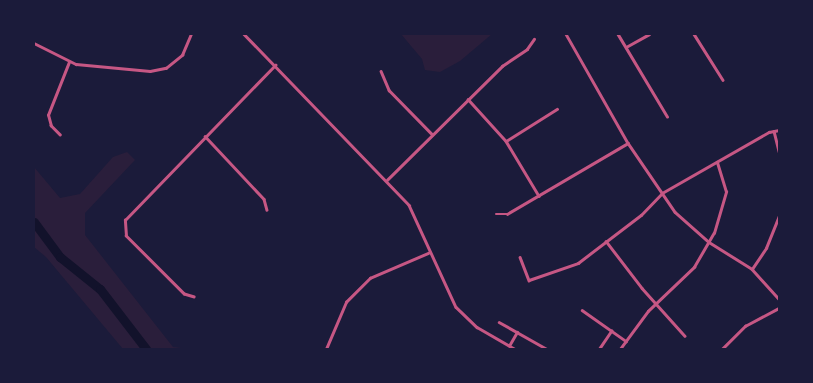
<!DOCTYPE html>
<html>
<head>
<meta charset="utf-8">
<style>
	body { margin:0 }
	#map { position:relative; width:813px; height:383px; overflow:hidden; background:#1b1b3a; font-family:Merriweather,serif }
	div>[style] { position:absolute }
	.green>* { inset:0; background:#2a1e3b }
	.river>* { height:9px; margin:-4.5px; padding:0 4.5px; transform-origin:4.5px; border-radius:4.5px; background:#12122b }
	.minor>* { height:2.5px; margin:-1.25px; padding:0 1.25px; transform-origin:1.25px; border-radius:1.25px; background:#c65784 }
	span { translate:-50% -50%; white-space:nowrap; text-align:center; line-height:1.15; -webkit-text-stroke:4px #1b1b3a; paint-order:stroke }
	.frame { position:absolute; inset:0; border:35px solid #1b1b3a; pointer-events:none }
</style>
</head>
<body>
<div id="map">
	<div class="green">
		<div style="clip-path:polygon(401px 34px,492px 34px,460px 61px,440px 72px,425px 70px,422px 59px)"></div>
		<div style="clip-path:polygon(127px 152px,135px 160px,85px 213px,85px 235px,173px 347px,190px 349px,123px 349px,46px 257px,34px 247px,34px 167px,60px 198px,80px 194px,113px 157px)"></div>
	</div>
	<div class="river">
		<div style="left:34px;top:222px;width:44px;rotate:53.4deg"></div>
		<div style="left:60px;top:257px;width:51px;rotate:38.7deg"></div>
		<div style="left:100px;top:289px;width:76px;rotate:52.5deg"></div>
	</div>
	<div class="minor">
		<div style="left:244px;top:34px;width:238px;rotate:46deg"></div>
		<div style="left:409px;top:205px;width:112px;rotate:65.3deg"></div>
		<div style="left:456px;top:307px;width:29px;rotate:44deg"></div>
		<div style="left:477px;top:327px;width:44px;rotate:30.1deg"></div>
		<div style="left:566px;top:34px;width:125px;rotate:60.4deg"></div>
		<div style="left:628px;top:143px;width:83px;rotate:55.7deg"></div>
		<div style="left:675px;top:212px;width:45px;rotate:41.4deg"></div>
		<div style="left:709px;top:242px;width:51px;rotate:32.1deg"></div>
		<div style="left:752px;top:269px;width:40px;rotate:48deg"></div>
		<div style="left:618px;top:34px;width:96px;rotate:59.1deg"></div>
		<div style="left:694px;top:34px;width:54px;rotate:57.8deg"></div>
		<div style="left:34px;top:43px;width:47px;rotate:26.6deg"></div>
		<div style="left:76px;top:64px;width:74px;rotate:5.4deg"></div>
		<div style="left:150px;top:71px;width:16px;rotate:-11deg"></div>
		<div style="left:166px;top:68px;width:21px;rotate:-39deg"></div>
		<div style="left:182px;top:55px;width:23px;rotate:-67deg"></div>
		<div style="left:626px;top:47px;width:26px;rotate:-29deg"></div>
		<div style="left:381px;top:71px;width:21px;rotate:67deg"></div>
		<div style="left:389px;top:90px;width:62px;rotate:45.7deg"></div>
		<div style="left:468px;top:99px;width:57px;rotate:47.9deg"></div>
		<div style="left:506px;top:141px;width:64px;rotate:59deg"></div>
		<div style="left:774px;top:131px;width:21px;rotate:76deg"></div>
		<div style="left:60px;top:135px;width:13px;rotate:-135deg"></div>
		<div style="left:51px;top:126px;width:11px;rotate:-105deg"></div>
		<div style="left:48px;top:115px;width:57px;rotate:-68.4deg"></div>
		<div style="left:205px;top:136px;width:86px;rotate:46.9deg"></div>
		<div style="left:264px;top:199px;width:11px;rotate:75deg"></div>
		<div style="left:506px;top:141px;width:60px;rotate:-32.1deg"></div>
		<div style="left:387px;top:180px;width:162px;rotate:-44.7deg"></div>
		<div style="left:502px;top:66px;width:30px;rotate:-34deg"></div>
		<div style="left:527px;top:49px;width:12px;rotate:-55deg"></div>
		<div style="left:496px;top:214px;width:11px"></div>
		<div style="left:507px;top:214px;width:140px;rotate:-30.4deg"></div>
		<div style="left:606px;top:241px;width:59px;rotate:52.5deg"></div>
		<div style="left:642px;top:288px;width:64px;rotate:48.1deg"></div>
		<div style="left:520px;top:257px;width:25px;rotate:69deg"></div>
		<div style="left:529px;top:280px;width:52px;rotate:-19.1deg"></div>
		<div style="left:578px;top:263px;width:79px;rotate:-37.3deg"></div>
		<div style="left:641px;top:215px;width:30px;rotate:-46deg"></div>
		<div style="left:662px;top:193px;width:123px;rotate:-29.7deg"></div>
		<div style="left:769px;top:132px;width:10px;rotate:-11deg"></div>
		<div style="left:752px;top:269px;width:25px;rotate:-56deg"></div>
		<div style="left:766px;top:248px;width:35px;rotate:-68deg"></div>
		<div style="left:194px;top:297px;width:10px;rotate:-163deg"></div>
		<div style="left:184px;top:294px;width:82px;rotate:-135deg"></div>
		<div style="left:126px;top:236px;width:16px;rotate:-94deg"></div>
		<div style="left:125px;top:220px;width:216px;rotate:-45.9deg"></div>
		<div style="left:582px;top:310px;width:54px;rotate:35.2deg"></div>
		<div style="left:499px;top:322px;width:55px;rotate:29.4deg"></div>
		<div style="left:509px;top:346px;width:16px;rotate:-60deg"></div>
		<div style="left:326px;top:349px;width:51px;rotate:-66.9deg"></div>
		<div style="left:346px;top:302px;width:34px;rotate:-45deg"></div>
		<div style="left:370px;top:278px;width:63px;rotate:-23.3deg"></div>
		<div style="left:599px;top:349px;width:22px;rotate:-56deg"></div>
		<div style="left:620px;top:349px;width:47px;rotate:-53.6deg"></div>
		<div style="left:648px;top:311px;width:64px;rotate:-43.7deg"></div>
		<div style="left:694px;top:267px;width:39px;rotate:-60deg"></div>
		<div style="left:714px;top:233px;width:43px;rotate:-73.7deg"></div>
		<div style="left:726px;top:192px;width:31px;rotate:-107deg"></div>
		<div style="left:722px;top:349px;width:33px;rotate:-45deg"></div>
		<div style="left:745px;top:326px;width:38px;rotate:-28deg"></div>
	</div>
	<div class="frame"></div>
</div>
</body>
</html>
